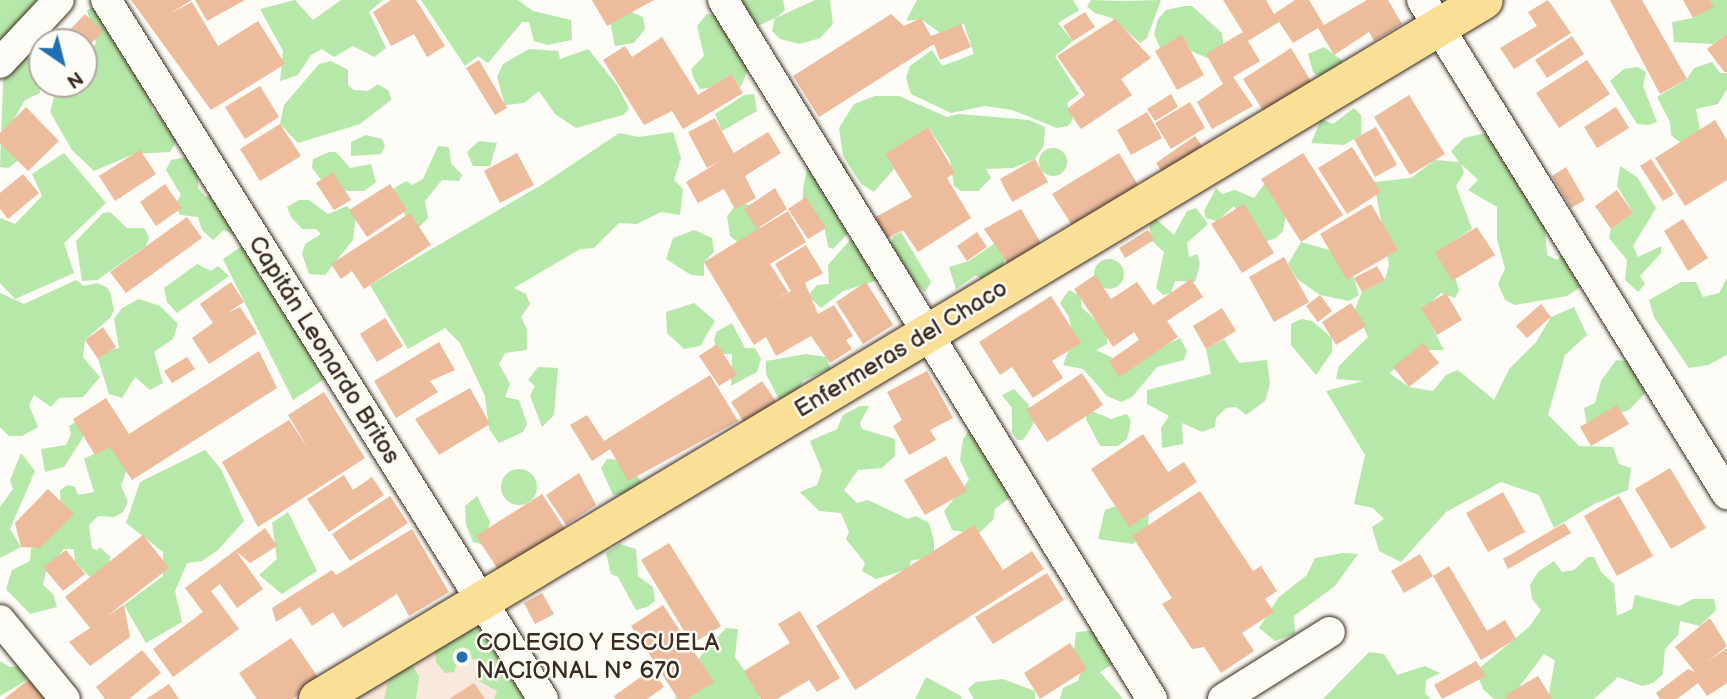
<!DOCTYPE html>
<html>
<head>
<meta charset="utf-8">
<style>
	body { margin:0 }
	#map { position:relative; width:1727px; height:699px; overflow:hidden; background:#fdfcf7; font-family:"Balsamiq Sans",sans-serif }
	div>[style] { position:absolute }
	.built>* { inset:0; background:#f8e9dc }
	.green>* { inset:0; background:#b6e8a9 }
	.round { border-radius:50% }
	.building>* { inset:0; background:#ecbc9d }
	.roads { filter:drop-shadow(0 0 2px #3b2a1e) drop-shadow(0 0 2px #3b2a1e) }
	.minor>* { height:30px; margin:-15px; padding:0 15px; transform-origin:15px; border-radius:15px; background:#fdfcf7 }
	.major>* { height:38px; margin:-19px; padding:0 19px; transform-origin:19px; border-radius:19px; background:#fadf96 }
	.dots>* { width:19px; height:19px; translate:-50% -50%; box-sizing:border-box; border:4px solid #fdfcf7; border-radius:50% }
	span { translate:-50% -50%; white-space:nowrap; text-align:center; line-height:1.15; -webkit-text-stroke:5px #fdfcf7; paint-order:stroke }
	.street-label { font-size:24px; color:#3b2a1e }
	.poi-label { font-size:24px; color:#3b2a1e }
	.left { translate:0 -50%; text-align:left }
	.north { position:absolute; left:28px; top:28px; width:70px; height:70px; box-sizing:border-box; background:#fdfcf7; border:2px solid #afa8a0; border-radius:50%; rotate:145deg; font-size:19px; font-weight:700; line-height:28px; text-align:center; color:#3b2a1e }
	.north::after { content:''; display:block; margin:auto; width:24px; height:32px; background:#1f6fb2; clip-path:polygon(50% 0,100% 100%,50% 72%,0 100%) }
</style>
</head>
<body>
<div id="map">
	<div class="built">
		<div style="clip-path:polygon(482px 616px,535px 699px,349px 699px)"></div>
	</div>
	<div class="green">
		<div style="clip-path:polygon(0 0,37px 0,18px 28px,0 40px)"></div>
		<div style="clip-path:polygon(295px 0,313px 20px,341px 0,383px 0,369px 12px,386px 48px,374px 57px,353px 46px,334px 57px,322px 49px,311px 55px,298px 75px,280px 81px,283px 51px,260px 9px)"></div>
		<div style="clip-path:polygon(421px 0,518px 0,533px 11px,571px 20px,572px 40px,547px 45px,534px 41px,529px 22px,522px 22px,488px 63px,478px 56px,465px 66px)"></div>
		<div style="clip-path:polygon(733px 0,783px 0,785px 10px,776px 18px,815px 0,830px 0,833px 24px,820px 38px,800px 44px,780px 39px,772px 31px,775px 18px,751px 29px)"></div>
		<div style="clip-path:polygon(917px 0,1073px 0,1079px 10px,1058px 23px,1073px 41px,1055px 56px,1079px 94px,1067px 103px,1073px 119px,1068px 126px,1057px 128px,1012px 110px,985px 106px,951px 113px,911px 94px,906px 78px,910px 66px,932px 50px,942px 66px,974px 54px,964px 24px,940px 33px,921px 19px,906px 21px)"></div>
		<div style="clip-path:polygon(1091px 0,1123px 1px,1161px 0,1147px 38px,1140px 43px,1112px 18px,1095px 13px,1087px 7px)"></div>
		<div style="clip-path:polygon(1710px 0,1727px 0,1727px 34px,1713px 44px,1674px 42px,1672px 22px,1693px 18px,1713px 7px)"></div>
		<div style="clip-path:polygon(101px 4px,138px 64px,153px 111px,172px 125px,178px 139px,170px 152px,134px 154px,94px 171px,72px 150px,50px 112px,56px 89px,84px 84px,84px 57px,96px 43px,87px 10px)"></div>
		<div style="clip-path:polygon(1185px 6px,1192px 6px,1222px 33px,1224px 49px,1212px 60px,1191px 51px,1182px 36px,1160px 48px,1154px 34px,1158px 19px,1166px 10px)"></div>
		<div style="clip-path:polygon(631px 12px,643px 17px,645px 29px,634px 43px,615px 46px,610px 22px)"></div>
		<div style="clip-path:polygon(707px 14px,720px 16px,751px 63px,740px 88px,731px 74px,709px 88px,700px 89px,694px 79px,691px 69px,704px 56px,697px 26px)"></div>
		<div style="clip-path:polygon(1324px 47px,1343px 61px,1340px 74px,1320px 78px,1313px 72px,1308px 54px)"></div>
		<div style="clip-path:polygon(529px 49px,558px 51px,560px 59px,588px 49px,617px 85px,629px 109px,623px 115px,576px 128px,555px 114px,539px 91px,524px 103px,505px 105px,497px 77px,503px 64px)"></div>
		<div style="clip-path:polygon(36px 51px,42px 54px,40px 93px,25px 100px,7px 131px,20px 159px,8px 168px,0 167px,4px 59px)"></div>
		<div style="clip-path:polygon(331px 61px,348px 70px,348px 85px,354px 90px,368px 91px,378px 84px,389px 91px,391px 100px,360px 124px,298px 143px,280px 124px,284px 105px,319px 64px)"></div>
		<div style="clip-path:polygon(1712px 62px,1720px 73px,1727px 73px,1727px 89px,1718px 104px,1696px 109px,1700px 130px,1680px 142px,1671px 135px,1670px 122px,1657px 97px,1687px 79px,1694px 68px)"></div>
		<div style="clip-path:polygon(1638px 67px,1646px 72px,1643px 86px,1657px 122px,1648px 125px,1637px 124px,1610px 81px,1624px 69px)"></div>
		<div style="clip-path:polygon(754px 94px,757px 111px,722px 131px,715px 114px,744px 95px)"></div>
		<div style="clip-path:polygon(875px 96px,899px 96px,947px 117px,959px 114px,1029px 120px,1045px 127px,1044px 145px,1035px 159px,1013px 168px,986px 169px,991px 178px,978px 191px,961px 191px,954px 186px,950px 160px,928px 127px,885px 154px,894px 169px,874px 192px,861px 184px,843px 156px,839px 128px,854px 104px)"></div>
		<div style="clip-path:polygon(1354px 108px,1361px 115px,1361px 135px,1344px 145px,1311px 143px,1321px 119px,1333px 124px)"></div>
		<div style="clip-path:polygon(673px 132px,681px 158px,674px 180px,683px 189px,680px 215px,661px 212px,637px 224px,619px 223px,594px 248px,580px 249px,514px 288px,526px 294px,530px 304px,521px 317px,527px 329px,527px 350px,505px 353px,499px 364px,510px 384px,505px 397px,519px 400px,527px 424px,523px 432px,499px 443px,489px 429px,485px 396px,460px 343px,445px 328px,408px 349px,370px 285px,543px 184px,619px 133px,639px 137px)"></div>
		<div style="clip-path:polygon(1490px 132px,1544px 216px,1547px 255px,1558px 260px,1565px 247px,1580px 238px,1592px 245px,1599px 262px,1597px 276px,1567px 296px,1515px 305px,1505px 300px,1498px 284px,1505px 269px,1497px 239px,1497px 207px,1468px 190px,1478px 180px,1461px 164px,1464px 173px,1456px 186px,1472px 229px,1441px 249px,1444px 268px,1453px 272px,1459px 290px,1455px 298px,1441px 293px,1423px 310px,1444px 350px,1420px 350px,1389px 373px,1409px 387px,1433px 391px,1446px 375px,1458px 370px,1494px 400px,1509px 369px,1536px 342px,1551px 317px,1574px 307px,1587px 335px,1565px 355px,1548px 415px,1579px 446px,1613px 447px,1619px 464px,1631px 468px,1628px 490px,1594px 504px,1554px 528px,1539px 495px,1501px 482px,1446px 512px,1401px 562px,1379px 551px,1372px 527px,1384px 519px,1373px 508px,1354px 504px,1365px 455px,1326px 391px,1363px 381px,1336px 379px,1339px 366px,1368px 337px,1355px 309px,1362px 292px,1385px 280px,1389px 265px,1374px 182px,1411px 178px,1435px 160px,1459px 162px,1451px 151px,1464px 138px)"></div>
		<div style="clip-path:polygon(366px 135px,382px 139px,385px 146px,381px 154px,351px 156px,351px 142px)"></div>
		<div style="clip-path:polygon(479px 141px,497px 143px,490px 166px,473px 166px,467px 152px)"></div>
		<div style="clip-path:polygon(438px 146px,449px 147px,451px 163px,462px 175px,459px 181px,442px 180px,425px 201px,428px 218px,417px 229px,410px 226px,393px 189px,406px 181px,412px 185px,423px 179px)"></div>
		<div class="round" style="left:1039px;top:148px;width:28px;height:28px"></div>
		<div style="clip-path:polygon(329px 152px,336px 152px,350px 168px,371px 164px,376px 182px,364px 191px,347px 191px,322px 181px,312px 168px,313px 159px)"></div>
		<div style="clip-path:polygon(64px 153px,106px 203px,64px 243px,74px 273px,15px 299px,0 283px,0 218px,15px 224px,42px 196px,32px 174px)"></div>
		<div style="clip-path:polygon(834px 156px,845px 164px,854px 188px,853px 228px,833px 249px,828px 247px,825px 230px,803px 200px,803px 188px,808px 165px)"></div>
		<div style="clip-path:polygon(186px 157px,198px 173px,198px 188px,206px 197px,220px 189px,238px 237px,224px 230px,213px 240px,202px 230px,198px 217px,180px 215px,175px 205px,181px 195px,166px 170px,171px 160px)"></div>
		<div style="clip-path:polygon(1620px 166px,1637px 177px,1656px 208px,1633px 246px,1638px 257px,1661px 246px,1661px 253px,1640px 276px,1645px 284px,1638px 292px,1625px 280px,1627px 260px,1609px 238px,1611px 229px,1633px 213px,1617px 186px)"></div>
		<div style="clip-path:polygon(1265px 183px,1289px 201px,1283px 231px,1276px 238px,1261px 243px,1234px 206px,1217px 221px,1206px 218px,1204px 211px,1216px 188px,1222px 194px,1235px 190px,1254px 198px)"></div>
		<div style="clip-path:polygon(299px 200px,309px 200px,328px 214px,347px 206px,356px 216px,353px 240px,325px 275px,309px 274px,302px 254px,305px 244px,321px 234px,316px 229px,302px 229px,291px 217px,287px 207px)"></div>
		<div style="clip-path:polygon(739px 201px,753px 207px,760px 226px,757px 236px,741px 245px,730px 236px,727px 216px)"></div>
		<div style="clip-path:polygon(1196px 208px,1208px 224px,1187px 243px,1189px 257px,1197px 254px,1200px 264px,1195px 282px,1175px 281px,1171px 293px,1163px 295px,1156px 288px,1164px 252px,1151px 240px,1149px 223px,1156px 219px,1174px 235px,1187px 211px)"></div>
		<div style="clip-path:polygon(110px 212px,127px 228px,144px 228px,149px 237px,146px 246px,97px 280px,82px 281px,76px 241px,103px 213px)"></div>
		<div style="clip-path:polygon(694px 230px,712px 238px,714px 252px,704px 262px,704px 276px,691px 275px,666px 259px,673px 238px)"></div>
		<div style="clip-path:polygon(901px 232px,931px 282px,925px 292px,914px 282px,891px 244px,893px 236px)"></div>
		<div style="clip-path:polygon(851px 239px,864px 239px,878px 280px,843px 291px,821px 308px,808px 296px,817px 285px,829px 284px,828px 265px)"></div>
		<div style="clip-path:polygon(251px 240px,326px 378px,293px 400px,223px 259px)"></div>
		<div style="clip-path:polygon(998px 241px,1005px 252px,1003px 268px,983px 281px,976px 275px,956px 289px,949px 267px,969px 261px)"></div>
		<div style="clip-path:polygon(1301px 242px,1329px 250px,1353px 275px,1359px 295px,1349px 301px,1320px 295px,1297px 279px,1288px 264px)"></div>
		<div class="round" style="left:1094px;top:259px;width:30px;height:30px"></div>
		<div style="clip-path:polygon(197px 264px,211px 271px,218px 266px,229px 276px,177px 313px,167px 302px,164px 288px)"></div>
		<div style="clip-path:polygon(1727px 278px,1727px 355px,1708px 365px,1689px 368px,1654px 317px,1649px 300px,1681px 282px,1696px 282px,1703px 297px,1719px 293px)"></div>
		<div style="clip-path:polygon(76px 280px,84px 286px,97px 283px,108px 288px,111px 295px,114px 311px,110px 318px,85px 340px,83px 357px,100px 377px,83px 397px,59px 398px,51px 407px,34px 395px,29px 405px,38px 427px,22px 436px,9px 436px,0 427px,0 293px,24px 304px)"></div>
		<div style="clip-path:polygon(1069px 290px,1081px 296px,1081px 307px,1107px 330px,1107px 344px,1096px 350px,1113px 358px,1118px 368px,1180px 338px,1187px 351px,1184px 360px,1157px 367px,1132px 397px,1121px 402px,1107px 396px,1083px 369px,1063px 365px,1073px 339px,1069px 317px,1060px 303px)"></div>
		<div style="clip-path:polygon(139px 299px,160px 306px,178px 324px,173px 339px,154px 352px,163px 383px,150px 390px,135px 377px,122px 398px,109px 394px,98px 359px,104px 351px,119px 348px,114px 319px,122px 308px)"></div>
		<div style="clip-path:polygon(694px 303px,715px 321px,700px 346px,684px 349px,667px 333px,666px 312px)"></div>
		<div style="clip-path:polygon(1301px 319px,1312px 321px,1332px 338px,1332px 352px,1316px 375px,1291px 345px,1291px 324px)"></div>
		<div style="clip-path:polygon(732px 323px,745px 348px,755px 348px,761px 359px,757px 372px,731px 386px,732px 354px,719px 354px,714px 341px,716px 332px)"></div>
		<div style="clip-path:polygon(1224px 339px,1239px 363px,1267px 360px,1270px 384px,1265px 401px,1246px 415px,1236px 407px,1226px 408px,1216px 418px,1215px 427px,1202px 432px,1182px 423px,1183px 444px,1162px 448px,1161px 428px,1169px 416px,1147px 404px,1147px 390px,1211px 374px,1206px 349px)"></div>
		<div style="clip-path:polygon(806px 354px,826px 357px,831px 369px,803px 380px,794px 404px,782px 405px,766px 374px,766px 361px)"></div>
		<div style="clip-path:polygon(1616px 360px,1629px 362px,1652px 386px,1629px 410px,1587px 425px,1584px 408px,1595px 403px,1601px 381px)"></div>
		<div style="clip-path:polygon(538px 367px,558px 368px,554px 415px,542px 427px,530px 396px,535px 386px,528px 380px)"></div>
		<div style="clip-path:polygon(1014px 389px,1028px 404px,1034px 423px,1023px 440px,1017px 440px,1012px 432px,1012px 408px,1002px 395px)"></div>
		<div style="clip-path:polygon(860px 406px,869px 406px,860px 423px,862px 429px,895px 439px,895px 456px,882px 468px,858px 470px,844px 490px,857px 503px,868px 500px,908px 519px,916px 516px,929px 523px,934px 541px,934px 551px,925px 559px,911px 560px,909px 569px,876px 579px,862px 571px,865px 563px,846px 539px,849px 532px,841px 513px,819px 511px,800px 492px,817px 485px,822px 471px,810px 441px,837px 429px,843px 415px)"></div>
		<div style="clip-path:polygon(1087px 409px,1111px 419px,1127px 414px,1131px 421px,1127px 439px,1118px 446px,1100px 446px,1086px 419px)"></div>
		<div style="clip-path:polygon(79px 420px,86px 428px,82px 439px,64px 467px,45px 472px,41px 449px,66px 445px,71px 434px,69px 426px)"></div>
		<div style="clip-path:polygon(976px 420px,1022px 488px,995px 509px,993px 520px,977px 535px,952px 530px,944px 511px,969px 480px,960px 460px,963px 439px)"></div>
		<div style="clip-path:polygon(115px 443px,126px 471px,121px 486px,128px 502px,123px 512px,114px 517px,98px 516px,89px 525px,92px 548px,98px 551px,99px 547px,110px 556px,109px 566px,90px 577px,75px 562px,74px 549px,64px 549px,46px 571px,43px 585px,53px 594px,57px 607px,30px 614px,6px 589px,12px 570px,30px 561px,31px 549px,45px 543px,61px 514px,60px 490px,68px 485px,75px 487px,78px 495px,94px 492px,84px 459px)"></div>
		<div style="clip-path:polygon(205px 450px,221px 469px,244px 521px,218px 550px,202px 561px,187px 563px,175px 591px,182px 622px,146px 643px,124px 605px,163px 576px,163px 552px,126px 523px,140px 482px)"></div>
		<div style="clip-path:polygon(21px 453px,35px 471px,10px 529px,21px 547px,0 558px,0 507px,13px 489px,10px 480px)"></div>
		<div style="clip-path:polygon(607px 459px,626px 460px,642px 483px,624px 495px,613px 495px,601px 468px)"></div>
		<div class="round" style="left:501px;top:469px;width:36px;height:36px"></div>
		<div style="clip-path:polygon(477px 496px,490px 522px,484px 545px,473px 542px,466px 525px,465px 506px)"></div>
		<div style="clip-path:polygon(1127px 502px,1149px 508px,1148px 531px,1133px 544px,1098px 539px,1105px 510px)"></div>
		<div style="clip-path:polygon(288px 512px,317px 571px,282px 594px,259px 575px,277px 559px,272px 523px)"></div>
		<div style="clip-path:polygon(620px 544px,636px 549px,638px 576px,653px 587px,655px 601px,647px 607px,636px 610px,618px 577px,611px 574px,606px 553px)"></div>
		<div style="clip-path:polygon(1343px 553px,1358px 554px,1335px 586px,1294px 616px,1295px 634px,1275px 641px,1259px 628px,1279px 597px,1307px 575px,1315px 558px)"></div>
		<div style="clip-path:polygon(1588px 557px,1594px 557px,1601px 572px,1614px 584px,1617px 616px,1632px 609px,1635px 595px,1679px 606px,1693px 599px,1714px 599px,1716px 610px,1700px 626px,1680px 621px,1678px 635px,1665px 649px,1663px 674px,1653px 683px,1642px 686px,1618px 677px,1594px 699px,1548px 699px,1555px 660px,1544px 654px,1510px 699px,1494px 699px,1483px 689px,1476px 671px,1529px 627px,1541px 610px,1532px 599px,1530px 585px,1538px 572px,1554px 561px,1562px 572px,1574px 570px)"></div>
		<div style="clip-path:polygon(492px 625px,527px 690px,524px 699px,494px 699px,497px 691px,475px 679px,477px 659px,459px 660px,454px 672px,445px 673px,436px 662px,434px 643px,465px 629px)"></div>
		<div style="clip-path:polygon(726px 628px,738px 629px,735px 657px,744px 670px,754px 673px,760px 699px,674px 699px,692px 681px,692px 670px,700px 657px)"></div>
		<div style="clip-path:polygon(1099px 630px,1116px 662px,1100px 672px,1123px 699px,1060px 699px,1063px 688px,1078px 681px,1080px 673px,1074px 650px,1076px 632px)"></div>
		<div style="clip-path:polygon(1369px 652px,1384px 654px,1397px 675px,1425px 666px,1440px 673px,1426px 680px,1425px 693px,1431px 699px,1323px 699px)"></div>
		<div style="clip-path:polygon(0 661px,10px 667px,23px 666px,32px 677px,0 696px)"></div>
		<div style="clip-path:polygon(412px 664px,419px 677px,416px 699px,384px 699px,390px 673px)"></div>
		<div style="clip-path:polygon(926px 677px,961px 696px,961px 699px,915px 699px)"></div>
		<div style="clip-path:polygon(1003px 679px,1035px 691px,1035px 699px,974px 699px,968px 689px,976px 682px)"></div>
	</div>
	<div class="building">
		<div style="clip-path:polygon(131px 0,192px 0,169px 14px,192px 2px,218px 46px,258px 21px,285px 64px,211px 110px)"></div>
		<div style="clip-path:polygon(195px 0,245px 0,207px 21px)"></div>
		<div style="clip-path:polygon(391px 0,416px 0,445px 46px,427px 57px,414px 34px,391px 46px,373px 12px)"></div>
		<div style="clip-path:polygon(592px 0,654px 0,607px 26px)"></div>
		<div style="clip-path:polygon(1223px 0,1266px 0,1274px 14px,1295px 0,1309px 0,1324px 25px,1367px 0,1388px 0,1402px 24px,1374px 41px,1369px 32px,1334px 55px,1318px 28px,1293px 43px,1279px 22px,1248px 41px,1260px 61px,1233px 77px,1253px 106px,1212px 129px,1197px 102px,1223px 84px,1206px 54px,1243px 32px)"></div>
		<div style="clip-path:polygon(1548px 0,1571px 33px,1514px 69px,1500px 48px,1537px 26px,1528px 12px)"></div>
		<div style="clip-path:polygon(1610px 0,1642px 0,1687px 79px,1660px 94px)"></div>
		<div style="clip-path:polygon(1683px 0,1710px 0,1714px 7px,1693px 18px)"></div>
		<div style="clip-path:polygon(1085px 12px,1095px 27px,1073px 41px,1063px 26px)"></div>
		<div style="clip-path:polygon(85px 14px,103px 31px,84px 51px,84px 42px,58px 42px)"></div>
		<div style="clip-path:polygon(891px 14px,904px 26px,921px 18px,931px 36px,961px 24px,971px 47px,940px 60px,934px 44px,819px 117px,793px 76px)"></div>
		<div style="clip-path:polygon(1115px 19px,1151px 58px,1121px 79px,1132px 95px,1081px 129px,1067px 109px,1085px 95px,1057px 56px)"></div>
		<div style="clip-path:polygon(1727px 34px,1727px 71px,1725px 73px,1707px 49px)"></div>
		<div style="clip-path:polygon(1182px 35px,1204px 75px,1177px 90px,1155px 51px)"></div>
		<div style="clip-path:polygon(1572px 36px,1584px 54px,1547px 78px,1535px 60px)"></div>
		<div style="clip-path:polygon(662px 37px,698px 95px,731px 74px,743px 93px,683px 129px,672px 111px,644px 125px,603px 60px,625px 46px,632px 57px)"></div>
		<div style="clip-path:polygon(1291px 48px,1315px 88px,1267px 117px,1243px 79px)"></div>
		<div style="clip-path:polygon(479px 60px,507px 108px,495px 115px,466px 68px)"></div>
		<div style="clip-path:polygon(1587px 60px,1610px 94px,1559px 128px,1536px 93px)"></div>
		<div style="clip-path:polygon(260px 86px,279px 117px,245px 139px,225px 107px)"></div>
		<div style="clip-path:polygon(1171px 94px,1178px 107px,1155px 121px,1147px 109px)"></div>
		<div style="clip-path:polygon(1409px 95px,1445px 154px,1410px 175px,1374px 117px)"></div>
		<div style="clip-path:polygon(1190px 102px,1205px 128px,1171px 149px,1155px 123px)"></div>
		<div style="clip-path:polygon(26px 107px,59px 141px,28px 171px,0 143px,0 133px)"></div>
		<div style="clip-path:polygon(1616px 107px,1629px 128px,1597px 148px,1584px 127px)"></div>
		<div style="clip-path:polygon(1147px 112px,1162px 138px,1131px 155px,1117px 130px)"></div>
		<div style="clip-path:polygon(715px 118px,734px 154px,707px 168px,688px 132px)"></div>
		<div style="clip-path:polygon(1715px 120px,1727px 140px,1727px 180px,1685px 206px,1655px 158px)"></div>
		<div style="clip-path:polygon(280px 124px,301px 156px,260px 181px,240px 149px)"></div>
		<div style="clip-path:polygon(928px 127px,955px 173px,947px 178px,971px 218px,918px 252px,903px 230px,888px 238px,874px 218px,912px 197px,885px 154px)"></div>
		<div style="clip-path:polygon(1376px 127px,1397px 165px,1375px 177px,1354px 139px)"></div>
		<div style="clip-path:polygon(768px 132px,781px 153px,745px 176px,756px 198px,735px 209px,724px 189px,698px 203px,686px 182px)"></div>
		<div style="clip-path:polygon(1195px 136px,1206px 152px,1167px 179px,1156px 163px)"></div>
		<div style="clip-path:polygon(1352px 147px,1381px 192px,1347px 214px,1318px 168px)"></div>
		<div style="clip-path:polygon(140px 150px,156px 174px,115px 201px,99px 176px)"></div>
		<div style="clip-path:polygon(517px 153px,534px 185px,500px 203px,484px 171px)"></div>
		<div style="clip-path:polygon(1119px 153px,1138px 185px,1073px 227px,1052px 194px)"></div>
		<div style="clip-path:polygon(1303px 153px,1343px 215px,1301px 242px,1261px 179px)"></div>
		<div style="clip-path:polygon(1035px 159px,1048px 182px,1012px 202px,1000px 179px)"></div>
		<div style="clip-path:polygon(1651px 159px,1674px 194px,1663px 201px,1640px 166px)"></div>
		<div style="clip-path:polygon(1566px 167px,1585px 200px,1571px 208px,1552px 176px)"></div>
		<div style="clip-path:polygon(333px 172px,351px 200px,334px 210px,316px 183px)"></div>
		<div style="clip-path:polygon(23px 174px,39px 193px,8px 219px,0 209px,0 193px)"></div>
		<div style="clip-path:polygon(165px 184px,182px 208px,156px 226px,140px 202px)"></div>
		<div style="clip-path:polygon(390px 184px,407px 210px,367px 237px,349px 210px)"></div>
		<div style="clip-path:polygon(775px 188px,787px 209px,757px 229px,744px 209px)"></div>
		<div style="clip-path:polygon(1617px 190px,1633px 213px,1611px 229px,1595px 206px)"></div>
		<div style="clip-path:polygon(806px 197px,826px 228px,808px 239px,788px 209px)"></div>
		<div style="clip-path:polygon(1244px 204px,1274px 253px,1242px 273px,1211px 224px)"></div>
		<div style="clip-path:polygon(1371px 204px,1398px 250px,1347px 280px,1320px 234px)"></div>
		<div style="clip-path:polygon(1021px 209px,1043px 247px,1010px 267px,984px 229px)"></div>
		<div style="clip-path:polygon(788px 211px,806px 242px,770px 264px,788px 292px,774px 300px,791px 291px,775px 264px,806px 245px,823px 273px,805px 283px,818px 314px,834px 305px,853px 336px,846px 340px,852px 349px,830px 363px,811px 336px,776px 356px,766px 337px,754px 345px,704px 262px)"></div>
		<div style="clip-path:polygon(410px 213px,431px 245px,364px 289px,352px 271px,341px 279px,331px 264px)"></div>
		<div style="clip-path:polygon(187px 217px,202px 238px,126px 293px,110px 272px)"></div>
		<div style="clip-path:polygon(1683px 219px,1708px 258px,1688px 271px,1664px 231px)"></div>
		<div style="clip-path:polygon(1477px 227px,1495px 255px,1452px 281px,1435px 252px)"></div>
		<div style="clip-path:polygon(1148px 230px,1154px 240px,1125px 258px,1119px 248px)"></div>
		<div style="clip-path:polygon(977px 232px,987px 247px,967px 261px,957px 246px)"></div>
		<div style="clip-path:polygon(1284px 257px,1309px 302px,1274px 322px,1249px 277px)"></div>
		<div style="clip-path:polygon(1377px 266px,1385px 280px,1362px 292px,1354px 278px)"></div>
		<div style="clip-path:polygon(1095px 275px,1111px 299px,1137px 282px,1153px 305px,1191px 279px,1203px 297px,1167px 321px,1178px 337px,1119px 377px,1109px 361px,1139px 340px,1134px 332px,1113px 347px,1094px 318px,1074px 289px)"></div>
		<div style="clip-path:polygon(231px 282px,244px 302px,227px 313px,240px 307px,257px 333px,209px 364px,192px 338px,213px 323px,200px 304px)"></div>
		<div style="clip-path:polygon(866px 282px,893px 325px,863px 344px,836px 302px)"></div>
		<div style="clip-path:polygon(1446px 293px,1462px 320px,1437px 335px,1421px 308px)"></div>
		<div style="clip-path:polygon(1320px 295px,1332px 311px,1318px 322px,1306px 306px)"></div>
		<div style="clip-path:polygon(1051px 296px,1081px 343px,1052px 361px,1063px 378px,1033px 398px,1012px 367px,1000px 375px,979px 342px)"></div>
		<div style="clip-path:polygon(1351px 303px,1366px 326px,1336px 345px,1322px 322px)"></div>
		<div style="clip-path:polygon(1541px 304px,1551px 317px,1527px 338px,1516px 326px)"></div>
		<div style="clip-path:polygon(1222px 308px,1236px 331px,1206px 349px,1193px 326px)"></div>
		<div style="clip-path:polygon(385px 318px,403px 346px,377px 362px,360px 334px)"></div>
		<div style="clip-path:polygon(103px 327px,116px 347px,98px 359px,85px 340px)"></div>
		<div style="clip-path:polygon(439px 342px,455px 370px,430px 381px,438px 392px,396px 418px,374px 381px)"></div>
		<div style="clip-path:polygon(1423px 343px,1439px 363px,1409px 387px,1393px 367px)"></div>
		<div style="clip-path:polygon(717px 344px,737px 375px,719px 386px,699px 356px)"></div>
		<div style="clip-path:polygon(259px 351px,277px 388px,132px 480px,110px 447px,95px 455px,73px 419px,106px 398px,129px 434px)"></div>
		<div style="clip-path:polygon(187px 357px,195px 369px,172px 383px,164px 371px)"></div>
		<div style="clip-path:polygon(927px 371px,953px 418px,930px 430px,936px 440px,909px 455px,893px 426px,902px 420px,887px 392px)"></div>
		<div style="clip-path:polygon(1082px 373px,1103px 405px,1047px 442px,1026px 410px)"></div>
		<div style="clip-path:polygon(710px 375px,738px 421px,628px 481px,610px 449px,592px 461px,570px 425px,587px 415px,604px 441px)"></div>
		<div style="clip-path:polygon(762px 381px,779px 406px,747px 427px,731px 402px)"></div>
		<div style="clip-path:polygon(470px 388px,490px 424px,439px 455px,415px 419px)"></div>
		<div style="clip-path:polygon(324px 392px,365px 458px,258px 527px,222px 462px,289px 420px,308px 448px,288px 415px)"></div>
		<div style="clip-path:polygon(1617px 405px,1629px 424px,1591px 446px,1580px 427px)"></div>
		<div style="clip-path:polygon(1143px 434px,1168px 472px,1184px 462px,1197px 482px,1129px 527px,1091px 469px)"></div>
		<div style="clip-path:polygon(946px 456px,967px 491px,925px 515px,904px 480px)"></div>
		<div style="clip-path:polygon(1670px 468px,1706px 528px,1671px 549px,1635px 489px)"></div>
		<div style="clip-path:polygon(579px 473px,596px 505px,566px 525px,546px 495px)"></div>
		<div style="clip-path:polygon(344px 475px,353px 490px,372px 477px,384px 495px,329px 532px,307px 499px)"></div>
		<div style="clip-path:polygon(48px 489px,74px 514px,40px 548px,21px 547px,15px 523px)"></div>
		<div style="clip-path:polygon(1200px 491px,1253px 571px,1261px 566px,1277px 591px,1265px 599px,1274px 612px,1242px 633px,1254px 651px,1221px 673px,1204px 647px,1192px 649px,1162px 604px,1172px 598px,1132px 536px)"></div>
		<div style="clip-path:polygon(1503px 492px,1525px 532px,1488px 552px,1466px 513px)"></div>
		<div style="clip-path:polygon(542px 494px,565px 529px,499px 571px,476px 536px)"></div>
		<div style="clip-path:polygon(390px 496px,408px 523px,350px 561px,332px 534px)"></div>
		<div style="clip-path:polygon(1619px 496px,1653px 556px,1617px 576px,1584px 516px)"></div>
		<div style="clip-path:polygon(1564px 523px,1571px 533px,1508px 569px,1503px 559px)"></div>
		<div style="clip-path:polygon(974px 525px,1003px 570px,1032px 551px,1044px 569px,855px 690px,816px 626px)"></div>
		<div style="clip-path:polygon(265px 528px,277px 546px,250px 563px,236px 551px,263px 589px,237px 608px,220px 584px,211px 591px,239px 629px,173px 677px,153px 649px,203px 612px,185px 588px)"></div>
		<div style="clip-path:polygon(412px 529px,449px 592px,409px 616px,397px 594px,343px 628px,333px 612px,312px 626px,300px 607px,276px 622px,272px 608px,332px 570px,336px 575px)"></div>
		<div style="clip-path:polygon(143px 535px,169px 568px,107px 616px,124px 605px,130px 637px,90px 666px,69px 642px,90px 628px,65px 597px)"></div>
		<div style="clip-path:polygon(669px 543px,721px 626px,692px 644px,641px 560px)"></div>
		<div style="clip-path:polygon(66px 550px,85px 574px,63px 591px,43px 567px)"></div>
		<div style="clip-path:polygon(1420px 554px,1433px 576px,1404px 593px,1391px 571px)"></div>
		<div style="clip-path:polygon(1449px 566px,1487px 631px,1505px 620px,1516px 639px,1481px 660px,1433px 576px)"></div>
		<div style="clip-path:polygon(1047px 573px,1064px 600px,993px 644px,975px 617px)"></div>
		<div style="clip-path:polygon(542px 593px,554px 614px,535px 624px,524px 603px)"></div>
		<div style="clip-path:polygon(663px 605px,714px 682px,687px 699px,678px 699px,631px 626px)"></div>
		<div style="clip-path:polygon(800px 611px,840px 678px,817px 692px,809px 680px,777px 699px,761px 699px,744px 671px,790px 643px,778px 624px)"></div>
		<div style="clip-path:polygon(1710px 618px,1727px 646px,1707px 662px,1727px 648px,1727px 683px,1707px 696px,1698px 683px,1677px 699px,1660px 699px,1656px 693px,1688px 669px,1695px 672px,1675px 647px)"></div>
		<div style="clip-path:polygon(291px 638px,320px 680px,293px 699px,257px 699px,239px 673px)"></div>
		<div style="clip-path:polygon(1070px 643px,1087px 669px,1040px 699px,1024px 673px)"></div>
		<div style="clip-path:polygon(142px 650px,161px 673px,129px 699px,105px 699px,96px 687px)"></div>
		<div style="clip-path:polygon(1476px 661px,1486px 676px,1442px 699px,1434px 685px)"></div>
		<div style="clip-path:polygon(652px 669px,664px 687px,647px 699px,616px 699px,614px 696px)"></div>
		<div style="clip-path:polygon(1538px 676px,1552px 699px,1507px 699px,1505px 695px)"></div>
		<div style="clip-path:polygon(32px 677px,50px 699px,4px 699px)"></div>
		<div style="clip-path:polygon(474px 683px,485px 699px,449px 699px)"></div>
		<div style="clip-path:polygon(169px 684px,179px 699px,146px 699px)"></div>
	</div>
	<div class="roads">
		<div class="minor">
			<div style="left:106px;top:0;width:824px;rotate:57.99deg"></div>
			<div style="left:723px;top:0;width:820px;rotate:58.46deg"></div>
			<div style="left:1422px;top:0;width:581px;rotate:58.31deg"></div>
			<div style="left:0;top:63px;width:86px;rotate:-46.9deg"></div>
			<div style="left:0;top:620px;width:102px;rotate:50.6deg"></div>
			<div style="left:1223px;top:699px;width:126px;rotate:-32.1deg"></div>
		</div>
		<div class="major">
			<div style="left:318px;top:699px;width:1359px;rotate:-30.94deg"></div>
		</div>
	</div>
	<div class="dots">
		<div style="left:462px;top:657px;background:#1f6fb2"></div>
	</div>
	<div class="street-label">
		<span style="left:901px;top:349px;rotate:-31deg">Enfermeras del Chaco</span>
		<span style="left:324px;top:350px;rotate:58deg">Capitán Leonardo Britos</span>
	</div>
	<div class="poi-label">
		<span class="left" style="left:476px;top:657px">COLEGIO Y ESCUELA<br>NACIONAL N° 670</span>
	</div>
	<div class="north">N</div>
</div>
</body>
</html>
